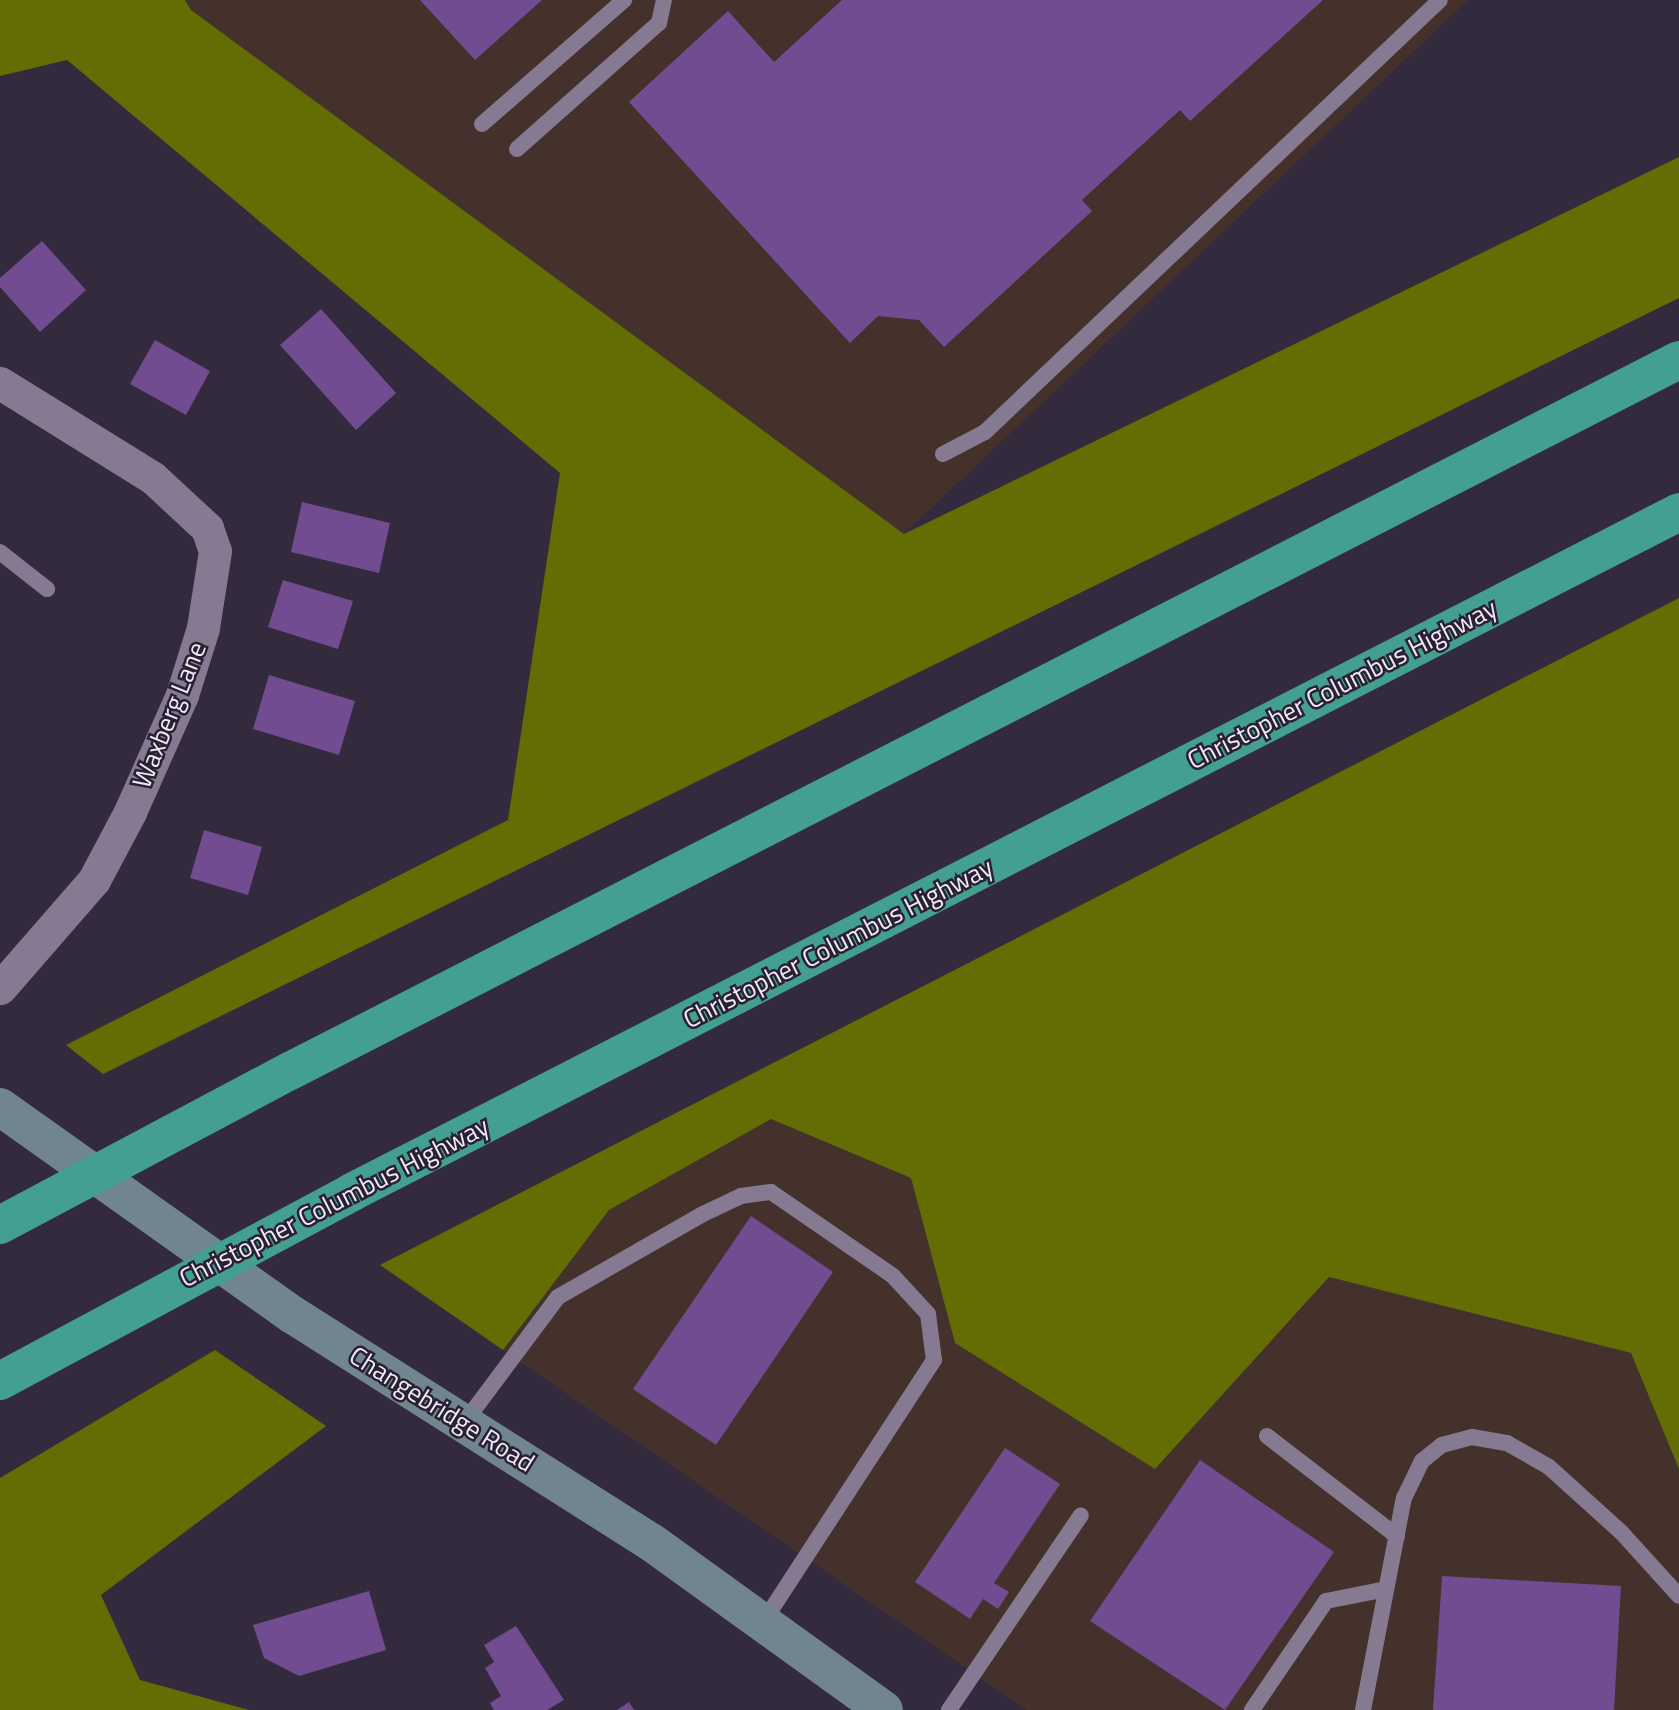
<!DOCTYPE html>
<html>
<head>
<meta charset="utf-8">
<style>
	body { margin:0 }
	#map { position:relative; width:1679px; height:1710px; overflow:hidden; background:#332a3d; font-family:"Titillium Web",sans-serif }
	div>[style] { position:absolute }
	.industrial>* { inset:0; background:#44312b }
	.forest>* { inset:0; background:#636d04 }
	.building>* { inset:0; background:#714c91 }
	.lane>* { height:16px; margin:-8px; padding:0 8px; transform-origin:8px; border-radius:8px; background:#857a91 }
	.street>* { height:33px; margin:-16.5px; padding:0 16.5px; transform-origin:16.5px; border-radius:16.5px; background:#857a91 }
	.secondary>* { height:38px; margin:-19px; padding:0 19px; transform-origin:19px; border-radius:19px; background:#718591 }
	.highway>* { height:38px; margin:-19px; padding:0 19px; transform-origin:19px; border-radius:19px; background:#439f91 }
	span { translate:-50% -50%; white-space:nowrap; text-align:center; line-height:1.15; -webkit-text-stroke:5px #292032; paint-order:stroke }
	.street-label { font-size:26px; color:#f0eaf7 }
</style>
</head>
<body>
<div id="map">
	<div class="industrial">
		<div style="clip-path:polygon(185px 0,1468px 0,904px 534px,191px 10px)"></div>
		<div style="clip-path:polygon(771px 1119px,911px 1178px,955px 1343px,1155px 1469px,1329px 1277px,1631px 1353px,1679px 1469px,1679px 1710px,1027px 1710px,503px 1350px,609px 1210px)"></div>
	</div>
	<div class="forest">
		<div style="clip-path:polygon(0 0,185px 0,191px 10px,904px 534px,1679px 157px,1679px 298px,103px 1074px,66px 1045px,508px 820px,560px 473px,67px 60px,0 76px)"></div>
		<div style="clip-path:polygon(1679px 598px,1679px 1469px,1631px 1353px,1329px 1277px,1155px 1469px,955px 1343px,911px 1178px,771px 1119px,609px 1210px,503px 1350px,380px 1265px)"></div>
		<div style="clip-path:polygon(215px 1350px,326px 1426px,101px 1595px,140px 1680px,249px 1710px,0 1710px,0 1478px)"></div>
	</div>
	<div class="building">
		<div style="clip-path:polygon(420px 0,542px 0,475px 60px)"></div>
		<div style="clip-path:polygon(842px 0,1323px 0,1190px 121px,1180px 110px,1082px 200px,1092px 211px,944px 347px,919px 320px,878px 316px,850px 343px,629px 102px,728px 11px,774px 62px)"></div>
		<div style="clip-path:polygon(42px 241px,86px 290px,40px 332px,0 287px,0 278px)"></div>
		<div style="clip-path:polygon(321px 309px,396px 393px,356px 430px,280px 345px)"></div>
		<div style="clip-path:polygon(155px 340px,210px 371px,186px 415px,130px 384px)"></div>
		<div style="clip-path:polygon(302px 502px,390px 523px,379px 573px,291px 552px)"></div>
		<div style="clip-path:polygon(283px 580px,353px 601px,338px 649px,268px 627px)"></div>
		<div style="clip-path:polygon(269px 675px,355px 701px,339px 755px,253px 729px)"></div>
		<div style="clip-path:polygon(204px 830px,262px 847px,248px 895px,190px 878px)"></div>
		<div style="clip-path:polygon(751px 1216px,833px 1272px,716px 1445px,633px 1389px)"></div>
		<div style="clip-path:polygon(1005px 1448px,1060px 1484px,994px 1583px,1009px 1592px,998px 1609px,983px 1599px,970px 1619px,915px 1582px)"></div>
		<div style="clip-path:polygon(1200px 1460px,1334px 1552px,1225px 1710px,1090px 1621px)"></div>
		<div style="clip-path:polygon(1442px 1576px,1621px 1586px,1614px 1710px,1433px 1710px)"></div>
		<div style="clip-path:polygon(369px 1591px,386px 1650px,299px 1676px,264px 1658px,253px 1625px)"></div>
		<div style="clip-path:polygon(516px 1626px,564px 1700px,547px 1710px,494px 1710px,490px 1703px,501px 1696px,485px 1668px,494px 1662px,484px 1645px)"></div>
		<div style="clip-path:polygon(629px 1702px,634px 1710px,617px 1710px)"></div>
	</div>
	<div class="lane">
		<div style="left:482px;top:124px;width:189px;rotate:-41.1deg"></div>
		<div style="left:517px;top:149px;width:190px;rotate:-41.6deg"></div>
		<div style="left:659px;top:23px;width:24px;rotate:-78deg"></div>
		<div style="left:943px;top:454px;width:47px;rotate:-27.6deg"></div>
		<div style="left:985px;top:432px;width:627px;rotate:-43.51deg"></div>
		<div style="left:0;top:552px;width:60px;rotate:38.2deg"></div>
		<div style="left:464px;top:1423px;width:157px;rotate:-53.3deg"></div>
		<div style="left:558px;top:1297px;width:167px;rotate:-29.8deg"></div>
		<div style="left:703px;top:1214px;width:42px;rotate:-25.3deg"></div>
		<div style="left:741px;top:1196px;width:30px;rotate:-8deg"></div>
		<div style="left:771px;top:1192px;width:148px;rotate:34.5deg"></div>
		<div style="left:893px;top:1276px;width:52px;rotate:47.4deg"></div>
		<div style="left:928px;top:1314px;width:46px;rotate:82.6deg"></div>
		<div style="left:934px;top:1360px;width:313px;rotate:123.1deg"></div>
		<div style="left:1267px;top:1436px;width:164px;rotate:37.6deg"></div>
		<div style="left:949px;top:1710px;width:235px;rotate:-55.9deg"></div>
		<div style="left:1252px;top:1710px;width:132px;rotate:-55.8deg"></div>
		<div style="left:1326px;top:1601px;width:61px;rotate:-11.3deg"></div>
		<div style="left:1363px;top:1710px;width:216px;rotate:-79.1deg"></div>
		<div style="left:1404px;top:1498px;width:41px;rotate:-64.1deg"></div>
		<div style="left:1422px;top:1461px;width:26px;rotate:-39deg"></div>
		<div style="left:1442px;top:1445px;width:31px;rotate:-15deg"></div>
		<div style="left:1472px;top:1437px;width:36px;rotate:10deg"></div>
		<div style="left:1507px;top:1443px;width:48px;rotate:29.7deg"></div>
		<div style="left:1549px;top:1467px;width:97px;rotate:42.1deg"></div>
		<div style="left:1621px;top:1532px;width:86px;rotate:47.8deg"></div>
	</div>
	<div class="street">
		<div style="left:0;top:383px;width:180px;rotate:31.8deg"></div>
		<div style="left:153px;top:478px;width:74px;rotate:42.8deg"></div>
		<div style="left:207px;top:528px;width:24px;rotate:71deg"></div>
		<div style="left:215px;top:551px;width:78px;rotate:98.9deg"></div>
		<div style="left:203px;top:628px;width:70px;rotate:107.4deg"></div>
		<div style="left:182px;top:695px;width:128px;rotate:114deg"></div>
		<div style="left:130px;top:812px;width:77px;rotate:117.9deg"></div>
		<div style="left:94px;top:880px;width:143px;rotate:131deg"></div>
	</div>
	<div class="secondary">
		<div style="left:0;top:1107px;width:359px;rotate:35.4deg"></div>
		<div style="left:293px;top:1315px;width:424px;rotate:32.4deg"></div>
		<div style="left:651px;top:1542px;width:287px;rotate:35.8deg"></div>
	</div>
	<div class="highway">
		<div style="left:0;top:1225px;width:328px;rotate:-28deg"></div>
		<div style="left:290px;top:1071px;width:1560px;rotate:-27.11deg"></div>
		<div style="left:0;top:1381px;width:400px;rotate:-28.2deg"></div>
		<div style="left:352px;top:1192px;width:1491px;rotate:-27.13deg"></div>
	</div>
	<div class="street-label">
		<span style="left:1342px;top:684px;rotate:-27deg">Christopher Columbus Highway</span>
		<span style="left:169px;top:715px;rotate:-68deg">Waxberg Lane</span>
		<span style="left:838px;top:943px;rotate:-27deg">Christopher Columbus Highway</span>
		<span style="left:334px;top:1202px;rotate:-27deg">Christopher Columbus Highway</span>
		<span style="left:442px;top:1409px;rotate:32deg">Changebridge Road</span>
	</div>
</div>
</body>
</html>
